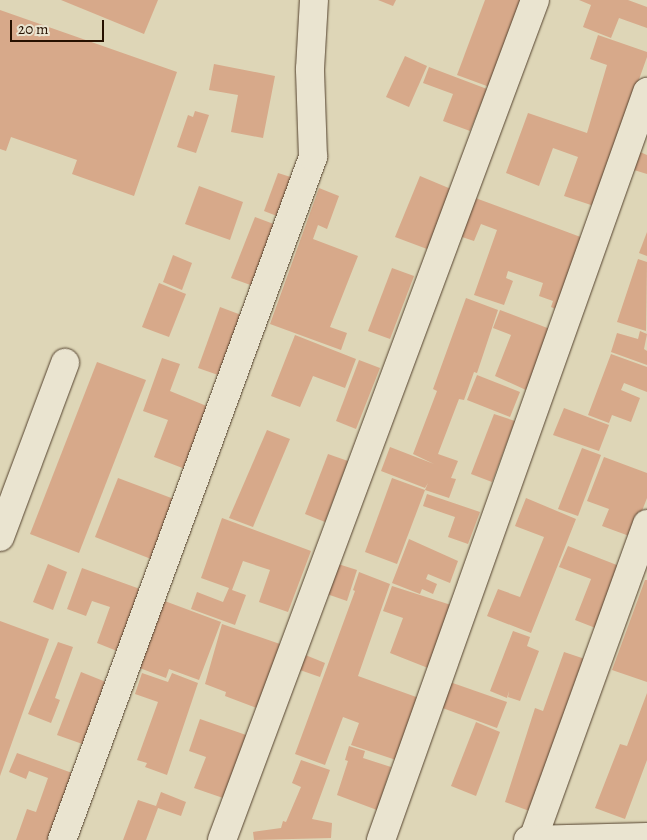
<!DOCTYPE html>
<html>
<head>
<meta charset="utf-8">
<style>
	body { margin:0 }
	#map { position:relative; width:647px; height:840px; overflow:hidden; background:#ded6b7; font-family:Alegreya,serif }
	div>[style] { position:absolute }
	.building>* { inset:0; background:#d7a98a }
	.roads { filter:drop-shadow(0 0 1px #54422e) drop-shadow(0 0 1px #54422e) }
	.minor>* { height:28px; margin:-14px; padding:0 14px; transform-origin:14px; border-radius:14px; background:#eae4d0 }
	span { translate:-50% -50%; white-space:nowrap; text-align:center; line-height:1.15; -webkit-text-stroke:4px #eae4d0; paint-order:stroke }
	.scale { position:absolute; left:10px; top:20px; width:94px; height:22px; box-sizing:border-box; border:2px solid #261100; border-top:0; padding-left:6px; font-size:15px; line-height:18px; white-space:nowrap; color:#261100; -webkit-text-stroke:4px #eae4d0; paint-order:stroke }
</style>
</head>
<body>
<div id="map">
	<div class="building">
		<div style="clip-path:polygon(61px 0,158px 0,144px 34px)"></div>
		<div style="clip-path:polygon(378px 0,396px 0,393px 6px)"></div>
		<div style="clip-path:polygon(485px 0,528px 0,495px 89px,457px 75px)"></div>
		<div style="clip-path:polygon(579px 0,628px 0,647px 7px,647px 28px,619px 18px,611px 38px,583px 27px,591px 5px)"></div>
		<div style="clip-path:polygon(0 10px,177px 72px,134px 196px,72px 174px,77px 160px,11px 137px,6px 151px,0 149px)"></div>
		<div style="clip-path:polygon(598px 35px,647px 52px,647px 57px,594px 206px,564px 196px,578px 157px,553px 148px,539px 186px,506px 173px,528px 113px,587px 133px,607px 65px,590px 59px)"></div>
		<div style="clip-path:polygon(405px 56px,427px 66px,409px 107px,386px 97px)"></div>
		<div style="clip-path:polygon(214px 64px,275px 76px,263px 138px,231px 132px,238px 95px,209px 90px)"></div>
		<div style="clip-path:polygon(429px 67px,487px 89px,470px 131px,443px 121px,453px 94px,423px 83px)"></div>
		<div style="clip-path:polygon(195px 111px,209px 115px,196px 153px,177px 147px,188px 115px,193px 117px)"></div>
		<div style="clip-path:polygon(640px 152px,647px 155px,647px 174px,634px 170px)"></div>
		<div style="clip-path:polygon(278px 173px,297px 179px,282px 218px,264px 211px)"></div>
		<div style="clip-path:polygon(420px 176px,451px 189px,427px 249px,395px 237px)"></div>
		<div style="clip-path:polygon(199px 186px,243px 202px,230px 240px,185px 224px)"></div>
		<div style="clip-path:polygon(319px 188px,339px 196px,327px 229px,318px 225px,313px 239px,358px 256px,330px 327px,347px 333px,341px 350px,270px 324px)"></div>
		<div style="clip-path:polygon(470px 196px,586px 239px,560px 311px,551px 307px,553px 301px,539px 296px,543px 283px,508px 271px,506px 278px,513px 281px,504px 305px,474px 295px,497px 230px,481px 224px,474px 241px,456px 235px)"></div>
		<div style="clip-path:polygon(255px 217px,279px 226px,256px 287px,231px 278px)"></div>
		<div style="clip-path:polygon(647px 232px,647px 256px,639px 253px)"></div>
		<div style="clip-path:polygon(173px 255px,192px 263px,182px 290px,163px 282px)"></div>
		<div style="clip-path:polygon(638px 259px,647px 262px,646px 331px,617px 322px)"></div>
		<div style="clip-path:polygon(392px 268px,414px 276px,390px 339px,368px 331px)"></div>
		<div style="clip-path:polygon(159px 283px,186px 294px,169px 337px,142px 327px)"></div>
		<div style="clip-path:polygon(466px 298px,498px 310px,477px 373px,474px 372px,464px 400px,459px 399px,438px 454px,458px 461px,451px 478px,456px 479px,449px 498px,425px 490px,428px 483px,425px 488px,381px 471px,390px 447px,434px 464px,413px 454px,437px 391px,433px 389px)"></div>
		<div style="clip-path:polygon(220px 307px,244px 316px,221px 376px,198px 368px)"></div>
		<div style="clip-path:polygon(500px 310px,550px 329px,526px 390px,495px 376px,511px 335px,493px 328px)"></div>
		<div style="clip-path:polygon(640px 331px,647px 334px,644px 349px,647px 351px,647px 365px,611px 352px,617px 333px,638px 339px)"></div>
		<div style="clip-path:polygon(295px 335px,356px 359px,345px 388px,313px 376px,300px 407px,271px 396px)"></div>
		<div style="clip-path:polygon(611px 354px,647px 367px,647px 392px,624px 383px,621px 390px,640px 398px,631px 422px,612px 415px,609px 423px,588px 415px)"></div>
		<div style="clip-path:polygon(162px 358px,180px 364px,170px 391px,209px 407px,185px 469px,154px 457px,168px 420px,143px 411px)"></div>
		<div style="clip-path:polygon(359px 360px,380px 368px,356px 429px,336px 421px)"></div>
		<div style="clip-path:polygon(97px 362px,146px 380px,79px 553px,30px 534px)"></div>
		<div style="clip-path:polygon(477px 375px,520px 392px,510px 417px,467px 400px)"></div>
		<div style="clip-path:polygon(564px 408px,609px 425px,599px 451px,553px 435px)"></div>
		<div style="clip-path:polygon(494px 414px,515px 421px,492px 482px,471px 474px)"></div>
		<div style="clip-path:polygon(267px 430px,290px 439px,253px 527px,229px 518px)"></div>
		<div style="clip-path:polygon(582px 448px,601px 455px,578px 516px,558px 509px)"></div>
		<div style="clip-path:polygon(328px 454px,348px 461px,325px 522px,305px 514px)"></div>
		<div style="clip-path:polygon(604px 457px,647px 473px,647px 498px,632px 537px,602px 526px,609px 509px,587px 501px)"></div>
		<div style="clip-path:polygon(118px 478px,174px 499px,151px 559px,95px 537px)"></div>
		<div style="clip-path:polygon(392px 478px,425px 490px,397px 564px,365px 552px)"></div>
		<div style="clip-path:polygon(427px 494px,480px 512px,468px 544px,448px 537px,455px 517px,423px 506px)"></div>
		<div style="clip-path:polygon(526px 498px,576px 519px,531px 633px,487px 616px,498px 589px,520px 597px,544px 537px,515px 526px)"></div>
		<div style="clip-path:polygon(222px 518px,311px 551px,288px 612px,259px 602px,270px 570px,243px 561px,232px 590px,246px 595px,235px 625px,191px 609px,197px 592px,223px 602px,229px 588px,201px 578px)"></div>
		<div style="clip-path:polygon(409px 539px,458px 561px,450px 583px,428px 574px,426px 579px,437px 584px,433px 594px,422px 589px,420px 594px,392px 583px)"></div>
		<div style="clip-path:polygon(568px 546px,622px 567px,598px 629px,575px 620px,591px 579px,559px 567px)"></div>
		<div style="clip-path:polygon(335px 563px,357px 570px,347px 601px,324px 593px)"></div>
		<div style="clip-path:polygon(48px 564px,67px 572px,53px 610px,33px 602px)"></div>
		<div style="clip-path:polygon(82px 568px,140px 589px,117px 651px,97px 643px,110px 607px,92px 601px,86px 616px,67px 609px)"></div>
		<div style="clip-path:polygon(359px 572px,390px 584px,358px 676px,419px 698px,396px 760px,351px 745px,359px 723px,343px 717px,325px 765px,295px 754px,355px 591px,353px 590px)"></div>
		<div style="clip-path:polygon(645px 580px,647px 580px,647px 682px,612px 670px)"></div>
		<div style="clip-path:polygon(392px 586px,451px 605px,428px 668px,390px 653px,403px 618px,383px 611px)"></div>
		<div style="clip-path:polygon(162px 600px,221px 622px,199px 680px,169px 669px,166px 678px,137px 667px)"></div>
		<div style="clip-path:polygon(0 621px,49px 639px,0 776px)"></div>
		<div style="clip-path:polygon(222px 624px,280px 644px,257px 708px,225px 696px,226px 692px,205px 684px)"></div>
		<div style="clip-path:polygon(513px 631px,530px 637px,527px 646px,539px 651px,520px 701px,508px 697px,509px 691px,507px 698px,490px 691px)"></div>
		<div style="clip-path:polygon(58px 642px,73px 647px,55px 698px,60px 700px,51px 723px,28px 714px)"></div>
		<div style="clip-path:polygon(564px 652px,588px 660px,532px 812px,505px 802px,535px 708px,543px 711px)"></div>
		<div style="clip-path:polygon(303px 654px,325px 663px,320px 677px,297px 669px)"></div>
		<div style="clip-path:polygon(81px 672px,111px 684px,88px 746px,57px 735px)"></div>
		<div style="clip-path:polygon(142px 673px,168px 682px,172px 673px,198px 683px,167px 775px,145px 767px,147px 763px,137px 760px,158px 702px,135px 694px)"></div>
		<div style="clip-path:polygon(447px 681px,507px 702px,497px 728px,437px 706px)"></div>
		<div style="clip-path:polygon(647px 693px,647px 760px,625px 819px,595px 808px,620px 744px,627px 746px)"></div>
		<div style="clip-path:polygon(200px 719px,249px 736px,226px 799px,194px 788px,206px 757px,189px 751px)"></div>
		<div style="clip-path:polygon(476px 722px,500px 732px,476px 796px,451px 786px)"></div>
		<div style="clip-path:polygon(349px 746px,365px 751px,363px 758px,391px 767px,377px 810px,337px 795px,348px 761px,345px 760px)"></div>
		<div style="clip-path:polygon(17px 753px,75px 774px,52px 840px,16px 840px,27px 809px,36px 812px,48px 778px,29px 771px,26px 779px,9px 772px)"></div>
		<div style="clip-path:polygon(301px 760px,330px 770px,312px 819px,332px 823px,331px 838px,254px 840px,253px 832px,281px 828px,283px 821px,286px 822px,301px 787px,292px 783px)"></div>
		<div style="clip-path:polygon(161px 792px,186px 802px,181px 816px,158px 808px,146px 840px,123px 840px,138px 800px,156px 806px)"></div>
	</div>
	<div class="roads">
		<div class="minor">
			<div style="left:0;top:537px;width:186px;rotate:-69.5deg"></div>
			<div style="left:533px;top:839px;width:335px;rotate:-70.1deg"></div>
			<div style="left:62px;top:840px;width:728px;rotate:-69.82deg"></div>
			<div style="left:313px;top:157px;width:88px;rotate:-92deg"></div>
			<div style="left:310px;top:69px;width:69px;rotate:-86.7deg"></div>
			<div style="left:222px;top:840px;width:896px;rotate:-69.56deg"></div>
			<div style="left:381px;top:840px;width:794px;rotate:-70.42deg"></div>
			<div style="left:528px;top:840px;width:119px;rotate:-1.4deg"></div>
		</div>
	</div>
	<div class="scale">20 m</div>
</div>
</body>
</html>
